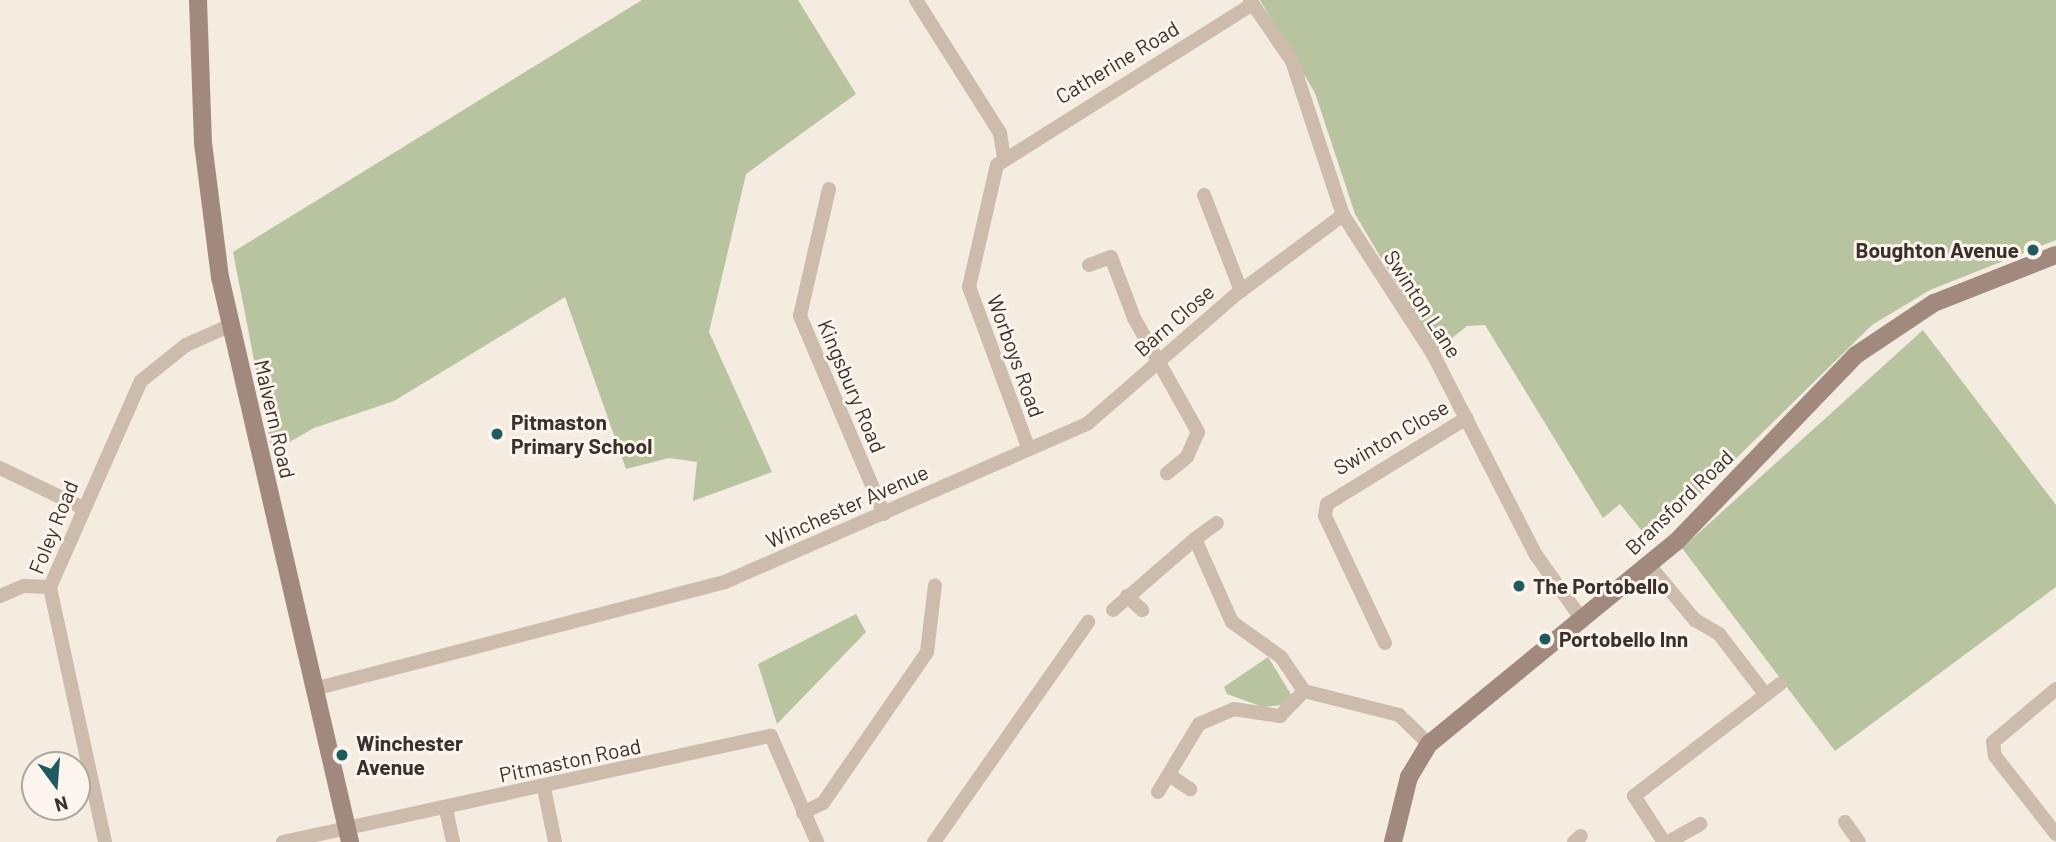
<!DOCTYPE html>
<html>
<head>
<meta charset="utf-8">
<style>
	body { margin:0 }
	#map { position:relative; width:2056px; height:842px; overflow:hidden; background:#f4ebe1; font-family:Barlow,sans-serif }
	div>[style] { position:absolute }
	.green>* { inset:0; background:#b8c4a0 }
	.minor>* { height:14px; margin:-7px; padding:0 7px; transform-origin:7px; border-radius:7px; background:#cdbbac }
	.secondary>* { height:18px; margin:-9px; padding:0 9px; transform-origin:9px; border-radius:9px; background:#a18a7d }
	.dots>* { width:19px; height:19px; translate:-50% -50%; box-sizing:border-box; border:4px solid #fbf5ee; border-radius:50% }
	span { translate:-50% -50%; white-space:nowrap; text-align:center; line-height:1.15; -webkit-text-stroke:6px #fbf5ee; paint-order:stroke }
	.street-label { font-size:21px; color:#3b302b }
	.poi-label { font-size:21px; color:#3b302b; font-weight:700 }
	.right { translate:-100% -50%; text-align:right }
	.left { translate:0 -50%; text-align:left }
	.north { position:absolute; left:21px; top:751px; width:70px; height:70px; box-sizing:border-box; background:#fbf5ee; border:2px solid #aea6a0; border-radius:50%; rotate:164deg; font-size:19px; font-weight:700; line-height:28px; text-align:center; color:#3b302b }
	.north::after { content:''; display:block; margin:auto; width:24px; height:32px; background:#1f5a5e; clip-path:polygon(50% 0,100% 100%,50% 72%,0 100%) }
</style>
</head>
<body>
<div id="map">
	<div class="green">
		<div style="clip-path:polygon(642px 0,798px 0,856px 94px,746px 174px,709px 332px,772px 472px,693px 501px,697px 462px,669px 458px,626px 469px,565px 297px,394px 401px,314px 428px,272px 452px,233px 252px)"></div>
		<div style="clip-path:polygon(1260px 0,2056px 0,2056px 240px,1930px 290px,1872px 325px,1651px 542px,1620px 504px,1603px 518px,1485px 325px,1467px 326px,1438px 349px,1432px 344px,1355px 214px,1315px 93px)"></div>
		<div style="clip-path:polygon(1923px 330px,2056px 505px,2056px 587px,1835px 751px,1682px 548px)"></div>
		<div style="clip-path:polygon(856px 614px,866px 632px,777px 724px,758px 664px)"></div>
		<div style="clip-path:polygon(1268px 657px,1292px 696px,1282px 705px,1263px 707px,1227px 694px,1224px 687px)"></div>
	</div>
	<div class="minor">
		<div style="left:916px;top:0;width:157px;rotate:57.7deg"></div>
		<div style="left:1000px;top:133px;width:25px;rotate:81deg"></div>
		<div style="left:1250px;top:0;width:74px;rotate:55.5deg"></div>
		<div style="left:1292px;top:61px;width:162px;rotate:71.7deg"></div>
		<div style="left:1343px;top:215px;width:166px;rotate:57.1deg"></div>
		<div style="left:1433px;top:354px;width:226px;rotate:62.9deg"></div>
		<div style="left:1536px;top:555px;width:81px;rotate:54.5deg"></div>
		<div style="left:829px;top:189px;width:130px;rotate:102.9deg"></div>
		<div style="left:800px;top:316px;width:215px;rotate:67deg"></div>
		<div style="left:1204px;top:195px;width:103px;rotate:68.9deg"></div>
		<div style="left:1089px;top:265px;width:23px;rotate:-20deg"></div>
		<div style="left:1111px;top:257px;width:65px;rotate:69.3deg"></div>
		<div style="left:1134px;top:318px;width:131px;rotate:60.7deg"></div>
		<div style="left:1198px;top:432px;width:27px;rotate:114deg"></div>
		<div style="left:1187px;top:457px;width:26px;rotate:141deg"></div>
		<div style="left:1028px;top:447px;width:171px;rotate:-110.2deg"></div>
		<div style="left:969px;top:287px;width:125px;rotate:-77.1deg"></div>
		<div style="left:997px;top:165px;width:302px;rotate:-32.2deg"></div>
		<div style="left:0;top:468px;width:90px;rotate:25.7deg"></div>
		<div style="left:1195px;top:539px;width:27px;rotate:-36deg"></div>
		<div style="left:1649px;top:565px;width:72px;rotate:50.1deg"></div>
		<div style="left:1695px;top:620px;width:28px;rotate:30deg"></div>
		<div style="left:1719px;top:634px;width:76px;rotate:52.5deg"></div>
		<div style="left:0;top:596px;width:26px;rotate:-23deg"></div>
		<div style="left:24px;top:586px;width:26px;rotate:2deg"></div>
		<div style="left:1127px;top:596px;width:21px;rotate:43deg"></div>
		<div style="left:1113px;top:610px;width:108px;rotate:-40.9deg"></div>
		<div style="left:1195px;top:539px;width:91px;rotate:66deg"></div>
		<div style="left:1232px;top:622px;width:60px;rotate:35.5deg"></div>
		<div style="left:1281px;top:657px;width:41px;rotate:55.9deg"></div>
		<div style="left:1304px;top:691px;width:98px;rotate:14.2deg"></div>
		<div style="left:1399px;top:715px;width:42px;rotate:44deg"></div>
		<div style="left:1385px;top:643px;width:140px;rotate:-115.3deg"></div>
		<div style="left:1325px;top:516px;width:12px;rotate:-81deg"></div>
		<div style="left:1327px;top:504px;width:164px;rotate:-31.6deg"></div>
		<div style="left:314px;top:689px;width:425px;rotate:-14.6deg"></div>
		<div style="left:725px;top:582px;width:395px;rotate:-23.6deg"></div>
		<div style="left:1087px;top:424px;width:195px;rotate:-41deg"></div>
		<div style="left:1234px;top:296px;width:136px;rotate:-36.6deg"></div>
		<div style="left:2056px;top:689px;width:82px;rotate:139.9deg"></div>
		<div style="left:1993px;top:742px;width:14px;rotate:82deg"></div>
		<div style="left:1995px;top:756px;width:99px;rotate:52deg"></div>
		<div style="left:1172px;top:777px;width:22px;rotate:34deg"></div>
		<div style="left:544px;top:788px;width:55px;rotate:78.5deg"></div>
		<div style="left:1158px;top:792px;width:79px;rotate:-58.9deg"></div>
		<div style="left:1199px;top:724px;width:38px;rotate:-23deg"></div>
		<div style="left:1234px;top:709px;width:47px;rotate:8.7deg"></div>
		<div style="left:1280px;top:716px;width:35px;rotate:-46deg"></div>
		<div style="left:446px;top:809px;width:34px;rotate:78deg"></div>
		<div style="left:803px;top:813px;width:22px;rotate:-27deg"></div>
		<div style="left:823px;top:803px;width:183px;rotate:-55.4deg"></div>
		<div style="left:927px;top:652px;width:67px;rotate:-83.2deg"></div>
		<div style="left:1845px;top:822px;width:24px;rotate:55deg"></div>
		<div style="left:105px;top:842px;width:261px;rotate:-102.2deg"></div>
		<div style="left:50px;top:587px;width:225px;rotate:-66.2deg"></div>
		<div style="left:141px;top:381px;width:58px;rotate:-38.7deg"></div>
		<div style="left:186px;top:345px;width:49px;rotate:-24deg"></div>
		<div style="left:283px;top:842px;width:499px;rotate:-12.3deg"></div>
		<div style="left:771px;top:736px;width:116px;rotate:66.5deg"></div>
		<div style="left:934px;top:842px;width:269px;rotate:-55deg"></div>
		<div style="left:1574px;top:842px;width:9px;rotate:-41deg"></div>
		<div style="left:1664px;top:842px;width:55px;rotate:-123.1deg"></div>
		<div style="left:1634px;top:796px;width:184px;rotate:-37.5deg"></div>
		<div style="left:1668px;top:842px;width:37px;rotate:-29deg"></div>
	</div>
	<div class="secondary">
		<div style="left:198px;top:0;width:143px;rotate:88deg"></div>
		<div style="left:203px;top:143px;width:135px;rotate:82.8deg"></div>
		<div style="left:220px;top:277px;width:580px;rotate:77.04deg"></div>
		<div style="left:1393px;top:842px;width:67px;rotate:-76.2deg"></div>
		<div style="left:1409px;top:777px;width:39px;rotate:-59deg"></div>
		<div style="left:1429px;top:744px;width:320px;rotate:-39.3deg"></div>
		<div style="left:1677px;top:541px;width:258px;rotate:-46.1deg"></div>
		<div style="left:1856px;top:355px;width:94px;rotate:-33.7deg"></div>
		<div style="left:1934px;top:303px;width:131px;rotate:-21.5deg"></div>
	</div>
	<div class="dots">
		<div style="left:2033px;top:250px;background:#1f5a5e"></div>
		<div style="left:497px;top:434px;background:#1f5a5e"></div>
		<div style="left:1519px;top:586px;background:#1f5a5e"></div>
		<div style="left:1545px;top:639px;background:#1f5a5e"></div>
		<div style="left:342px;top:755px;background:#1f5a5e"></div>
	</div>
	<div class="street-label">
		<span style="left:1117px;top:62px;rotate:-31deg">Catherine Road</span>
		<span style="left:1423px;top:304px;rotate:57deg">Swinton Lane</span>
		<span style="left:1174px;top:320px;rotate:-41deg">Barn Close</span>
		<span style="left:1016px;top:356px;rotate:70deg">Worboys Road</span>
		<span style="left:852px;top:386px;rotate:67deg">Kingsbury Road</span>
		<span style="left:275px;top:419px;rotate:77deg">Malvern Road</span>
		<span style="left:1391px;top:437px;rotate:-30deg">Swinton Close</span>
		<span style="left:1679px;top:502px;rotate:-44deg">Bransford Road</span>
		<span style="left:847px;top:506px;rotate:-24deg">Winchester Avenue</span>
		<span style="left:53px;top:527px;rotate:-68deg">Foley Road</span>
		<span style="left:570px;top:760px;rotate:-12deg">Pitmaston Road</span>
	</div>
	<div class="poi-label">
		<span class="right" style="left:2019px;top:250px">Boughton Avenue</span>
		<span class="left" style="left:511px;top:434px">Pitmaston<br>Primary School</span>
		<span class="left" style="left:1533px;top:586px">The Portobello</span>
		<span class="left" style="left:1559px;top:639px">Portobello Inn</span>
		<span class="left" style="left:356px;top:755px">Winchester<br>Avenue</span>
	</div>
	<div class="north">N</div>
</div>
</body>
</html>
